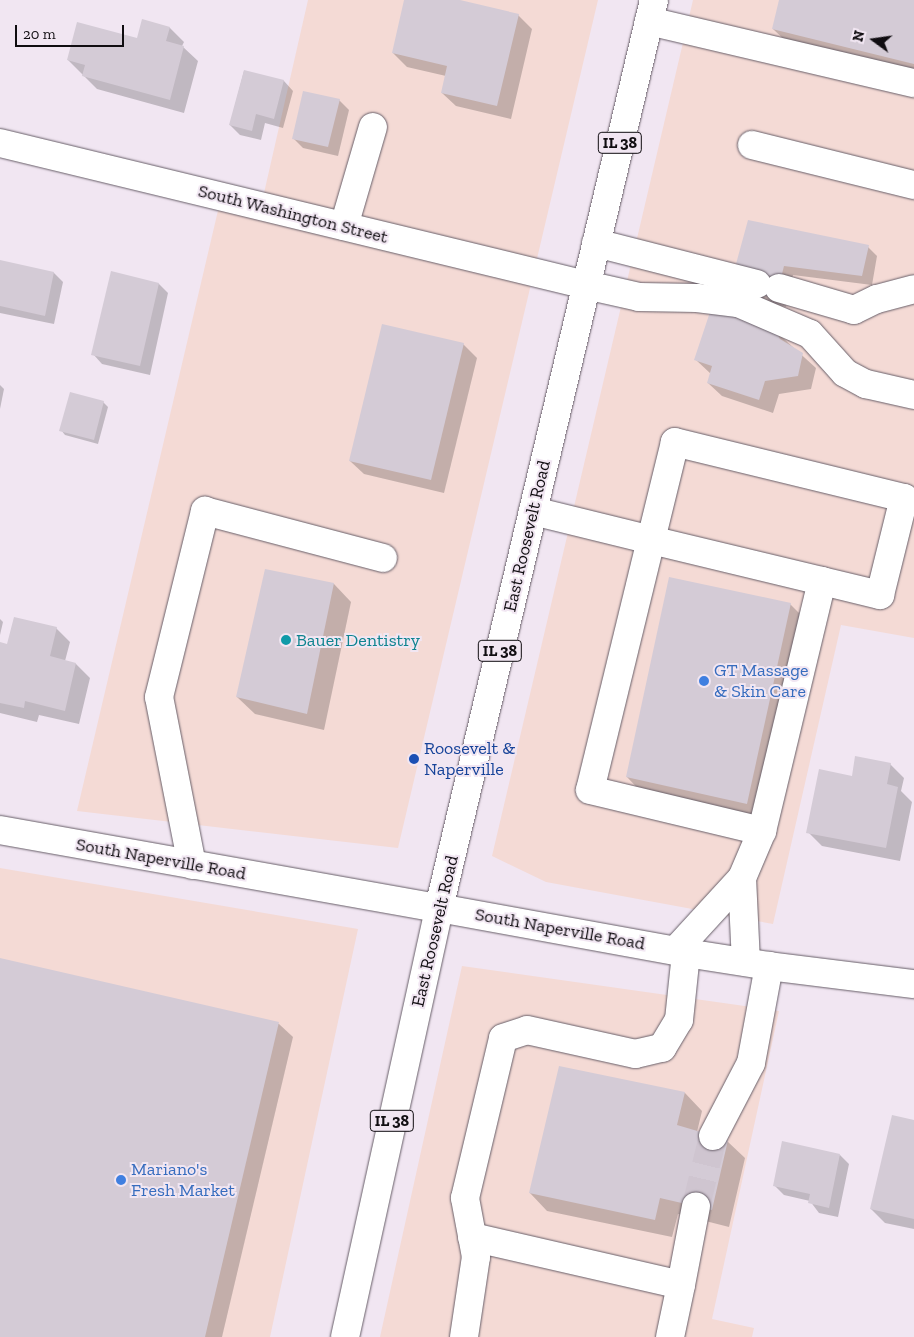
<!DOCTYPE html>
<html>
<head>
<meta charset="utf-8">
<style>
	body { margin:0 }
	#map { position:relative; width:914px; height:1337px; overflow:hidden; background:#f1e6f2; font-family:"Zilla Slab",serif }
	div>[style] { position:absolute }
	.commercial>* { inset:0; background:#f4dad5 }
	.shadow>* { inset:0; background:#0003 }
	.building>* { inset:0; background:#d4cbd6 }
	.minor-tunnel>* { height:28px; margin-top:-14px; transform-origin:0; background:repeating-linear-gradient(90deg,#cfc5d0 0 28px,transparent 0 42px) }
	.roads { filter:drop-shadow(0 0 1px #675e68) drop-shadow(0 0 1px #675e68) }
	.minor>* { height:28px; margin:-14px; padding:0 14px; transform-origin:14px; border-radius:14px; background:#fff }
	.major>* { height:28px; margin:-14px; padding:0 14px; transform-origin:14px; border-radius:14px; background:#fff }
	.dots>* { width:14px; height:14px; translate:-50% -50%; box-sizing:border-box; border:2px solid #f1e6f2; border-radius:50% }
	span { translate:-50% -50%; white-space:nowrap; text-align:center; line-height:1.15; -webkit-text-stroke:4px #f1e6f2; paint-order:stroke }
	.shield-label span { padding:1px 4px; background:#f1e6f2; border:1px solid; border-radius:4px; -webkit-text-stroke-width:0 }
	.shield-label { font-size:16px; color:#100d11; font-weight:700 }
	.street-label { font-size:18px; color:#100d11 }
	.culture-label { font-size:18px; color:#0d838f }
	.left { translate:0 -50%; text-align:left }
	.shop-label { font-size:18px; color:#366cbe }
	.transit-label { font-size:18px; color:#164399 }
	.north { position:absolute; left:849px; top:15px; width:50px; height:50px; -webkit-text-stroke:4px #f1e6f2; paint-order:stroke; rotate:284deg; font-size:14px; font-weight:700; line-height:20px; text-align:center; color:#100d11 }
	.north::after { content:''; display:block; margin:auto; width:18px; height:22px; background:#100d11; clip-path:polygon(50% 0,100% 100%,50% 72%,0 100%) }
	.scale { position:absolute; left:15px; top:25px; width:109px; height:22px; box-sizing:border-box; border:2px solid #100d11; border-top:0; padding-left:6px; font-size:15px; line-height:18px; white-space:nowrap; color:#100d11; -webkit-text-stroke:4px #f1e6f2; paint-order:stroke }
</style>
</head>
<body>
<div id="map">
	<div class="commercial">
		<div style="clip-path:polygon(308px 0,598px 0,398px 848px,77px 811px,224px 185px,264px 193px)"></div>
		<div style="clip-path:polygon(693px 0,914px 0,914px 638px,841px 625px,773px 924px,546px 882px,492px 856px)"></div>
		<div style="clip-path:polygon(0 868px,358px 929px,270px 1337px,0 1337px)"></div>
		<div style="clip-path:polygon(462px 966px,779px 1011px,712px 1319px,754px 1328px,752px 1337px,380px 1337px)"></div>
	</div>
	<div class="shadow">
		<div style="clip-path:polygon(406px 0,455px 0,518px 15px,532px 29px,511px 119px,456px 106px,442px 93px,446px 76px,407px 67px,393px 53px)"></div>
		<div style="clip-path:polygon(780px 0,914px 0,914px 76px,791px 46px,773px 29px)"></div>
		<div style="clip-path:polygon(143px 21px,170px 28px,184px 42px,182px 46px,198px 61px,184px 113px,97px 89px,68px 60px,138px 39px)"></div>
		<div style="clip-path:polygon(244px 71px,284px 81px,293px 91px,283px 128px,265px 123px,261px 140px,240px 135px,230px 125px)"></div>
		<div style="clip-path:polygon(339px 100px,349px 110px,338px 156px,303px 148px,293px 138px)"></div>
		<div style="clip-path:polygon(868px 247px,877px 256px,872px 285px,793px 275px,786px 307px,766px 302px,756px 292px,747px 274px,738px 264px)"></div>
		<div style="clip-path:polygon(0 261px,54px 273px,63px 282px,54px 324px,0 313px)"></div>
		<div style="clip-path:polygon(112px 273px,159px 284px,168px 293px,150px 375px,102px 364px,93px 354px)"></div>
		<div style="clip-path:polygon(773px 329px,816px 368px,811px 389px,779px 394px,773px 413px,722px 396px,708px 383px,711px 374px,696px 360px)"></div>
		<div style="clip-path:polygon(463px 344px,477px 358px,444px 493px,364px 474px,350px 461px)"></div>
		<div style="clip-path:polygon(0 385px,4px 389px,0 409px)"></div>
		<div style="clip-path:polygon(103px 402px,108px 407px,98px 444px,65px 435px,61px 430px)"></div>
		<div style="clip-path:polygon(266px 571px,334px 584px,351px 602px,324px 730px,255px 714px,237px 697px)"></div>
		<div style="clip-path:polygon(790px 604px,808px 622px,765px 820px,644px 795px,627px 777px)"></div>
		<div style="clip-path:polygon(0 619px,3px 622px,0 635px)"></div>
		<div style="clip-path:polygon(56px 628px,70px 642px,65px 661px,76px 664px,90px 678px,79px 724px,39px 715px,37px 722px,0 713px,0 643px,8px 645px)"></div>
		<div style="clip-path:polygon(890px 764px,904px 778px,901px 791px,912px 802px,900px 861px,822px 846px,808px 832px,853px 777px)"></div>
		<div style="clip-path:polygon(0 960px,279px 1024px,293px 1037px,222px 1337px,0 1337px)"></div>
		<div style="clip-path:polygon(560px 1067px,685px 1093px,702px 1111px,697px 1132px,727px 1141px,745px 1158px,729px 1227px,678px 1214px,672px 1237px,547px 1211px,530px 1193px)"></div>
		<div style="clip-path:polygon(914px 1122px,914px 1229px,885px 1223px,871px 1209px)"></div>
		<div style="clip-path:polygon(840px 1155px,849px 1164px,838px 1217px,819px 1213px,810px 1201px,784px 1195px,774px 1185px)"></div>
	</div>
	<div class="building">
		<div style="clip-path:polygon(404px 0,460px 0,519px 14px,497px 106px,441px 93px,447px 66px,392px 53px)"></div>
		<div style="clip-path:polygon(779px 0,914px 0,914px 64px,772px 29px)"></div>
		<div style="clip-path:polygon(142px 19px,170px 27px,166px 41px,184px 46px,170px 100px,82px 76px,85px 65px,67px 60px,77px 22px,137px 38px)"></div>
		<div style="clip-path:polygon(244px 70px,284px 80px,274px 119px,256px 114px,252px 131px,229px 125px)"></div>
		<div style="clip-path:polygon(303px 91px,340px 99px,328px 147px,292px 139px)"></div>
		<div style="clip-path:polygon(748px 220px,869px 245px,862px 276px,784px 266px,776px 298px,755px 293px,760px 273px,736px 264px)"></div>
		<div style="clip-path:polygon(0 260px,54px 272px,45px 316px,0 306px)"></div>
		<div style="clip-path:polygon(111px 271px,159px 283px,140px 366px,91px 355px)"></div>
		<div style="clip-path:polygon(711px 309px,774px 328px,780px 339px,803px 353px,798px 376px,765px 381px,759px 400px,707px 383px,712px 366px,694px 360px)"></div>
		<div style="clip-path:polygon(382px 324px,464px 343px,431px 480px,349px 461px)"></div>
		<div style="clip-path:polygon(70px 392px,104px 401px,94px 440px,59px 431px)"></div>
		<div style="clip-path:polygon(265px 569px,334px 583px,307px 714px,236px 697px)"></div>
		<div style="clip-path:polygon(669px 577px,791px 603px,747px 804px,626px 777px)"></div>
		<div style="clip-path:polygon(14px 617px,57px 627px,50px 656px,76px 663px,65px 711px,25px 701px,24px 708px,0 703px,0 642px,7px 644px)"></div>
		<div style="clip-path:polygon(855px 756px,891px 763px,887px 784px,898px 787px,886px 848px,806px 833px,819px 769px,852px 776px)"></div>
		<div style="clip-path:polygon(0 958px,279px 1022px,205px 1337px,0 1337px)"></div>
		<div style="clip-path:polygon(559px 1066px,685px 1092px,677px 1125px,728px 1140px,712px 1210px,660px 1198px,655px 1220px,529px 1193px)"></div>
		<div style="clip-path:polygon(892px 1115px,914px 1120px,914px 1219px,870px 1209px)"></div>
		<div style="clip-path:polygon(782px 1141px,840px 1154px,829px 1208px,808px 1203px,810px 1194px,773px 1186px)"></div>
	</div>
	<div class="minor-tunnel">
		<div style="left:696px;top:1206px;width:72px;rotate:-76.3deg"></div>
	</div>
	<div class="roads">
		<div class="minor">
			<div style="left:649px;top:21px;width:272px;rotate:13.2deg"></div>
			<div style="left:0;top:143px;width:603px;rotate:13.62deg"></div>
			<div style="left:586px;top:285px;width:54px;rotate:12.8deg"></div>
			<div style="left:639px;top:297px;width:58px;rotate:1deg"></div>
			<div style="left:697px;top:298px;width:41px;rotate:7deg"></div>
			<div style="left:738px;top:303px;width:78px;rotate:23.3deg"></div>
			<div style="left:810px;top:334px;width:52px;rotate:48.1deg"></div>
			<div style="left:845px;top:373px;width:24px;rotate:28deg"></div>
			<div style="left:866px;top:384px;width:49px;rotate:12.9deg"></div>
			<div style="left:752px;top:145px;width:167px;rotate:13.9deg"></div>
			<div style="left:344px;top:226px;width:103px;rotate:-73.7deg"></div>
			<div style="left:596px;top:243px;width:166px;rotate:14.3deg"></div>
			<div style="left:779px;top:288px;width:78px;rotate:16.3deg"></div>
			<div style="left:854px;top:310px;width:25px;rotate:-26deg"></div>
			<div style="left:877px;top:299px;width:38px;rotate:-15deg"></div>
			<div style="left:533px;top:511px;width:122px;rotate:13.8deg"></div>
			<div style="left:651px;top:540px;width:257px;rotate:103.7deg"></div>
			<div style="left:590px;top:790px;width:177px;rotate:13.4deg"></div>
			<div style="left:762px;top:831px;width:257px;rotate:-76.5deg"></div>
			<div style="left:822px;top:581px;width:60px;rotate:13.6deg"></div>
			<div style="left:880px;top:595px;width:100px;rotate:-76.1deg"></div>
			<div style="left:904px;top:498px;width:236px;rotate:-166.3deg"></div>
			<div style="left:675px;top:442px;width:101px;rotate:103.8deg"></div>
			<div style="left:651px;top:540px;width:176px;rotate:13.5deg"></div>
			<div style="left:0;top:830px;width:446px;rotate:10.1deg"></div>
			<div style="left:192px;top:865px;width:171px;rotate:-101.1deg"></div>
			<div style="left:159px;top:697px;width:192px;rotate:-76.1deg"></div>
			<div style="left:205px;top:511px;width:184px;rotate:14.8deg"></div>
			<div style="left:742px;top:878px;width:84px;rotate:87.3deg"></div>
			<div style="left:676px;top:950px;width:98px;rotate:-47.5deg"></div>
			<div style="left:742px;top:878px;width:51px;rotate:-66.9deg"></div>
			<div style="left:713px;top:1136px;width:82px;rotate:-62.5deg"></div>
			<div style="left:751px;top:1063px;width:99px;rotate:-79.5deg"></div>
			<div style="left:472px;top:1237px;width:214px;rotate:12.9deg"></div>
			<div style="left:681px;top:1285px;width:53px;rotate:101.9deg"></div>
			<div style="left:681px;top:1285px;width:80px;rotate:-79.2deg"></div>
			<div style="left:464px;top:1337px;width:81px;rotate:-81.5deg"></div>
			<div style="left:476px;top:1257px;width:60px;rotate:-100.6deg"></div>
			<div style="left:465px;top:1198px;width:164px;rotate:-76.6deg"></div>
			<div style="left:503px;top:1038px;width:25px;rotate:-18deg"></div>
			<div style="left:527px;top:1030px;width:111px;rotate:12.5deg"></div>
			<div style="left:635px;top:1054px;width:28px;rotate:-13deg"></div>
			<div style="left:662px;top:1048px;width:33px;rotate:-59deg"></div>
			<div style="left:679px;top:1020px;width:67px;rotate:-84deg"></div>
		</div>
		<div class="major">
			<div style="left:439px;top:908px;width:251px;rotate:10.3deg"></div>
			<div style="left:686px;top:953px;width:84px;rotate:8.9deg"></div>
			<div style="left:769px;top:966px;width:146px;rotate:7.1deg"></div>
			<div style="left:345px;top:1337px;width:439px;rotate:-77.6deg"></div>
			<div style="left:439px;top:908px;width:933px;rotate:-76.68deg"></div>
		</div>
	</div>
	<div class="dots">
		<div style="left:286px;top:640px;background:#0f9aa8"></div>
		<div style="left:704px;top:681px;background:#3f7fe0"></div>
		<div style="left:414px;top:759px;background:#1a4fb4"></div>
		<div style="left:121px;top:1180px;background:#3f7fe0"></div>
	</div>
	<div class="shield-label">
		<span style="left:620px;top:143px">IL 38</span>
		<span style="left:500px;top:651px">IL 38</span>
		<span style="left:392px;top:1121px">IL 38</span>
	</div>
	<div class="street-label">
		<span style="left:293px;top:214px;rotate:14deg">South Washington Street</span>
		<span style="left:527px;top:536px;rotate:-77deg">East Roosevelt Road</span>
		<span style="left:161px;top:859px;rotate:10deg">South Naperville Road</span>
		<span style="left:560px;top:929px;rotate:10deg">South Naperville Road</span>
		<span style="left:435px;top:931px;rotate:-77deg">East Roosevelt Road</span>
	</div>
	<div class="culture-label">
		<span class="left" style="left:296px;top:640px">Bauer Dentistry</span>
	</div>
	<div class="shop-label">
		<span class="left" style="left:714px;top:681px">GT Massage<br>&amp; Skin Care</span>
		<span class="left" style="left:131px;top:1180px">Mariano's<br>Fresh Market</span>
	</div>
	<div class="transit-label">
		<span class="left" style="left:424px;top:759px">Roosevelt &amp;<br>Naperville</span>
	</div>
	<div class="north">N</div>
	<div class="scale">20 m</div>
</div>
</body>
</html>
